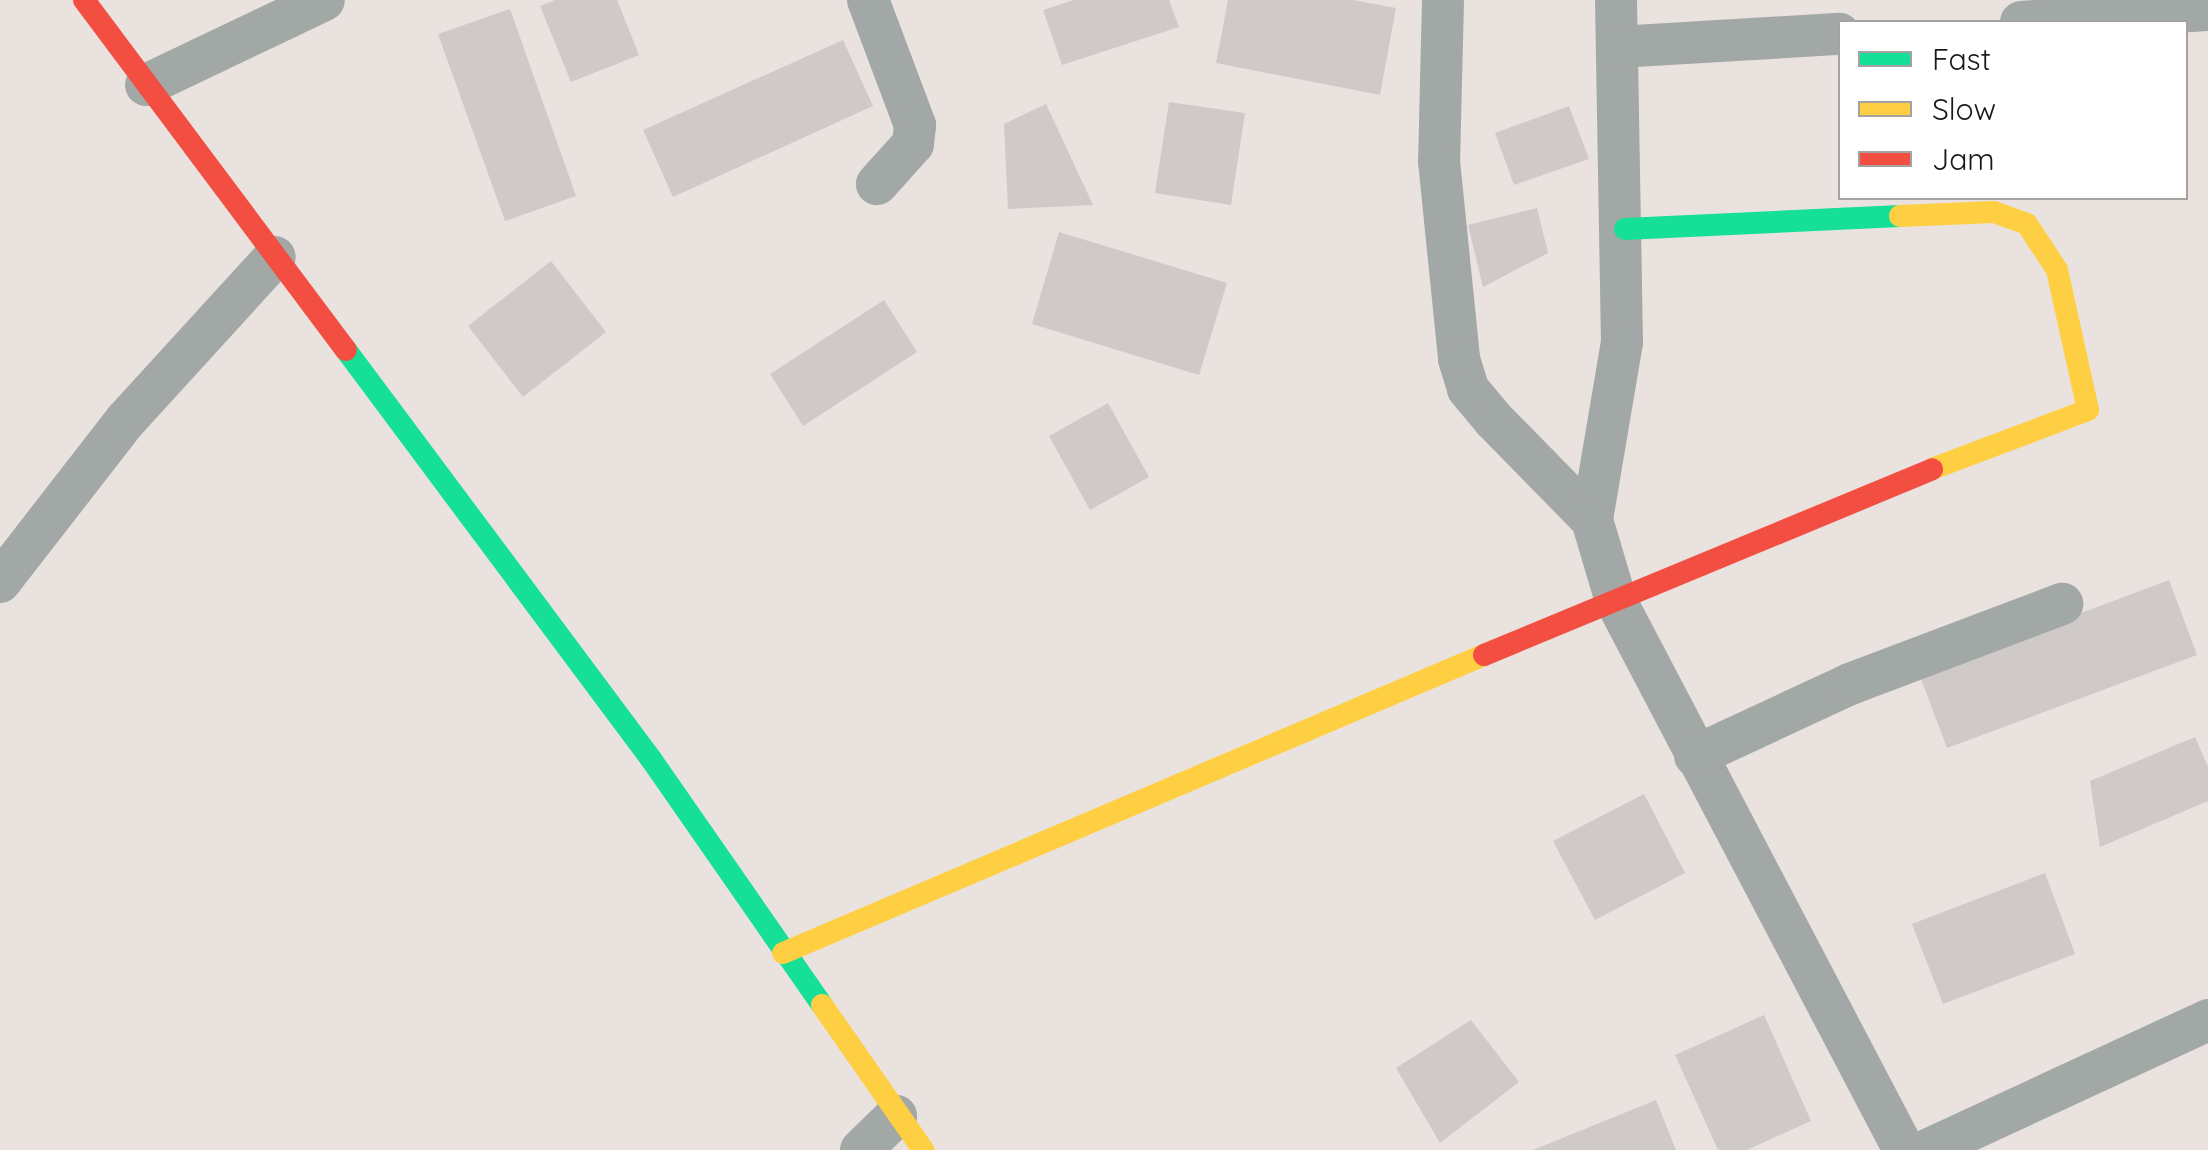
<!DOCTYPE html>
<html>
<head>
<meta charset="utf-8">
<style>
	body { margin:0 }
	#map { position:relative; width:2208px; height:1150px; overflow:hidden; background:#eae2de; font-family:Quicksand,sans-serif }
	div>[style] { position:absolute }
	.building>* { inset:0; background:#cfc9c8 }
	.street>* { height:42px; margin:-21px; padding:0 21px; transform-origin:21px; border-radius:21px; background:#a2a8a6 }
	.fast>* { height:22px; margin:-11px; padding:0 11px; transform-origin:11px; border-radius:11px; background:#16e098 }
	.slow>* { height:22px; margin:-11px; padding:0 11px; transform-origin:11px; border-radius:11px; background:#ffcf43 }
	.jam>* { height:22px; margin:-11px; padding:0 11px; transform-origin:11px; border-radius:11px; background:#f24e42 }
	span { translate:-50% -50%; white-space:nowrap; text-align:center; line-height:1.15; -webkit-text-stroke:8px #fff; paint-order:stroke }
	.legend { position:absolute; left:1838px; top:20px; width:350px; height:180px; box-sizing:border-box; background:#fff; border:2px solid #a5a3a1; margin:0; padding:12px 18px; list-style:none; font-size:30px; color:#1d1815 }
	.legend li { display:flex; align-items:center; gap:20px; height:50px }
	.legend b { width:50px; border:2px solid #a5a3a1 }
</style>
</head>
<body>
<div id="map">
	<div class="building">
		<div style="clip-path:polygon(555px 0,617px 0,639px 55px,571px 82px,540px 6px)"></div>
		<div style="clip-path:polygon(1074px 0,1169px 0,1179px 27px,1062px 65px,1043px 10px)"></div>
		<div style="clip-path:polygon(1228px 0,1353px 0,1396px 8px,1380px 95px,1216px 63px)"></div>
		<div style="clip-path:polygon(510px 9px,576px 196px,505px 221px,438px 34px)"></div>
		<div style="clip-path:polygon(843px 40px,873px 106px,673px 197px,643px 130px)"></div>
		<div style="clip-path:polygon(1169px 102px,1245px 113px,1231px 205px,1155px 193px)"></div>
		<div style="clip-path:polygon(1046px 104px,1093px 205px,1008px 209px,1004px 124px)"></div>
		<div style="clip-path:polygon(1569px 106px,1589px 159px,1514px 185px,1495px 133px)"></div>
		<div style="clip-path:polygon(1537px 208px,1548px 253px,1483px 287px,1468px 225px)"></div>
		<div style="clip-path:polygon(1059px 232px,1227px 283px,1199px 375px,1032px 324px)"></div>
		<div style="clip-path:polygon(551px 261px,606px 332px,523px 397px,468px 326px)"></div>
		<div style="clip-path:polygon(884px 300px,917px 352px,803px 426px,770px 374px)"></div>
		<div style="clip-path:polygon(1108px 403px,1149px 477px,1090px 510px,1049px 436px)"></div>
		<div style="clip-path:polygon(2169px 580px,2197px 655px,1947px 748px,1919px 674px)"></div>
		<div style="clip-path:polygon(2195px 737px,2208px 767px,2208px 801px,2100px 847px,2090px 781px)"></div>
		<div style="clip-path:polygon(1644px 794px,1685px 873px,1595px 920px,1553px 841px)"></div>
		<div style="clip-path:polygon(2045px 873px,2075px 954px,1943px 1004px,1912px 924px)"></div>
		<div style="clip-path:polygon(1764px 1015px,1811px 1121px,1747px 1150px,1718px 1150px,1675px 1055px)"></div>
		<div style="clip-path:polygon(1471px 1020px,1519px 1082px,1440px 1143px,1396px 1068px)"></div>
		<div style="clip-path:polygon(1656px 1100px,1676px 1150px,1533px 1150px)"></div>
	</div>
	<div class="street">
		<div style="left:868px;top:0;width:134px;rotate:69.4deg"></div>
		<div style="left:915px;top:125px;width:19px;rotate:96deg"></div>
		<div style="left:913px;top:144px;width:54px;rotate:132deg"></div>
		<div style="left:1443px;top:0;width:161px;rotate:91.4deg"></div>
		<div style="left:1439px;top:161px;width:199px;rotate:84.2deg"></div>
		<div style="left:1459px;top:359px;width:31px;rotate:73deg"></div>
		<div style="left:1468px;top:389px;width:40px;rotate:50deg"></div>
		<div style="left:1494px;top:420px;width:140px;rotate:45.6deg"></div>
		<div style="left:1616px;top:0;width:342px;rotate:89deg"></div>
		<div style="left:1622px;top:342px;width:181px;rotate:99.6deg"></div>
		<div style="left:1592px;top:520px;width:84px;rotate:73.5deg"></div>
		<div style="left:1616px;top:601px;width:620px;rotate:62.32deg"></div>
		<div style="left:2021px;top:22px;width:187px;rotate:-3.7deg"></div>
		<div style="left:1618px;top:47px;width:222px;rotate:-3.4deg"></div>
		<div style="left:146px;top:85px;width:197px;rotate:-25.5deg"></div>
		<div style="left:0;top:582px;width:204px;rotate:-52.2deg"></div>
		<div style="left:125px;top:421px;width:222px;rotate:-47.6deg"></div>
		<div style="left:1695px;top:756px;width:171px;rotate:-24.9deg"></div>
		<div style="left:1850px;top:684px;width:227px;rotate:-20.7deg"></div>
		<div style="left:861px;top:1150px;width:49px;rotate:-44.2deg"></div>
		<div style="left:1927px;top:1150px;width:310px;rotate:-24.8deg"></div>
	</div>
	<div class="fast">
		<div style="left:1625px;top:229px;width:275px;rotate:-2.7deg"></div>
		<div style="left:346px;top:350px;width:510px;rotate:53.29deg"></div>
		<div style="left:651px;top:759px;width:300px;rotate:55.2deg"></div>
	</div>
	<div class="slow">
		<div style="left:1900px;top:216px;width:94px;rotate:-2.4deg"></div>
		<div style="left:1994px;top:212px;width:35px;rotate:20deg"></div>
		<div style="left:2027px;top:224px;width:55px;rotate:56.9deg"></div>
		<div style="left:2057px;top:270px;width:143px;rotate:77.5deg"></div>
		<div style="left:2088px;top:410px;width:167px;rotate:159.3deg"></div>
		<div style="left:783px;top:953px;width:762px;rotate:-23.03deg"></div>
		<div style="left:822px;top:1005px;width:177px;rotate:55.1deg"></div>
	</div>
	<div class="jam">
		<div style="left:84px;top:0;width:437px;rotate:53.2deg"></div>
		<div style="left:1484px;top:655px;width:485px;rotate:-22.5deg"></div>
	</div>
	<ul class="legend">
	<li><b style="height:12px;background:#16e098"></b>Fast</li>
	<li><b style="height:12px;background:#ffcf43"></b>Slow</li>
	<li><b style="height:12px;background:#f24e42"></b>Jam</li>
	</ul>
</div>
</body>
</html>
